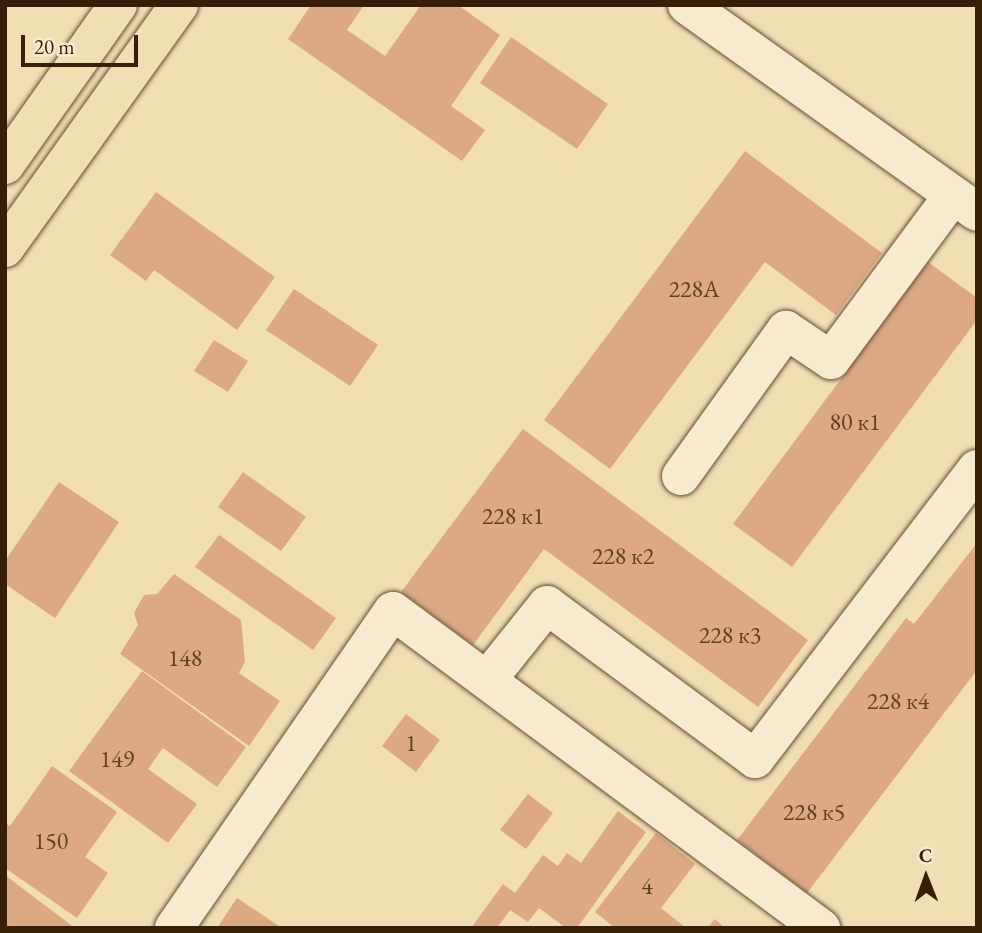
<!DOCTYPE html>
<html>
<head>
<meta charset="utf-8">
<style>
	body { margin:0 }
	#map { position:relative; width:982px; height:933px; overflow:hidden; background:#f2deb3; font-family:"EB Garamond",serif }
	div>[style] { position:absolute }
	.building>* { inset:0; background:#dca984 }
	.roads { filter:drop-shadow(0 0 2px #654e32) drop-shadow(0 0 2px #654e32) }
	.minor>* { height:38px; margin:-19px; padding:0 19px; transform-origin:19px; border-radius:19px; background:#f7eace }
	.major>* { height:38px; margin:-19px; padding:0 19px; transform-origin:19px; border-radius:19px; background:#f2deb3 }
	span { translate:-50% -50%; white-space:nowrap; text-align:center; line-height:1.15; -webkit-text-stroke:6px #f7eace; paint-order:stroke }
	.number-label { font-size:24px; color:#604126 }
	.number-label span { -webkit-text-stroke-width:0 }
	.frame { position:absolute; inset:0; border:7px solid #361e07; pointer-events:none }
	.north { position:absolute; left:891px; top:842px; width:70px; height:70px; -webkit-text-stroke:5px #f7eace; paint-order:stroke; rotate:359deg; font-size:19px; font-weight:700; line-height:28px; text-align:center; color:#361e07 }
	.north::after { content:''; display:block; margin:auto; width:24px; height:32px; background:#361e07; clip-path:polygon(50% 0,100% 100%,50% 72%,0 100%) }
	.scale { position:absolute; left:21px; top:35px; width:117px; height:32px; box-sizing:border-box; border:4px solid #361e07; border-top:0; padding-left:9px; font-size:21px; line-height:24px; white-space:nowrap; color:#361e07; -webkit-text-stroke:5px #f7eace; paint-order:stroke }
</style>
</head>
<body>
<div id="map">
	<div class="building">
		<div style="clip-path:polygon(311px 5px,364px 5px,347px 30px,385px 56px,421px 5px,458px 5px,500px 35px,451px 106px,485px 130px,462px 161px,288px 39px)"></div>
		<div style="clip-path:polygon(511px 37px,608px 104px,577px 149px,480px 83px)"></div>
		<div style="clip-path:polygon(745px 151px,882px 253px,836px 315px,765px 262px,610px 469px,544px 420px)"></div>
		<div style="clip-path:polygon(156px 192px,275px 277px,237px 330px,154px 270px,146px 281px,110px 255px)"></div>
		<div style="clip-path:polygon(928px 262px,977px 298px,977px 320px,792px 567px,733px 524px)"></div>
		<div style="clip-path:polygon(294px 289px,378px 345px,350px 386px,266px 330px)"></div>
		<div style="clip-path:polygon(214px 340px,248px 361px,228px 392px,194px 371px)"></div>
		<div style="clip-path:polygon(523px 429px,808px 640px,758px 707px,544px 549px,473px 645px,401px 592px)"></div>
		<div style="clip-path:polygon(243px 472px,306px 517px,281px 551px,218px 507px)"></div>
		<div style="clip-path:polygon(59px 482px,119px 522px,55px 618px,5px 584px,5px 561px)"></div>
		<div style="clip-path:polygon(219px 535px,336px 618px,313px 650px,195px 567px)"></div>
		<div style="clip-path:polygon(977px 543px,977px 670px,807px 893px,737px 840px,906px 618px,914px 624px)"></div>
		<div style="clip-path:polygon(174px 574px,241px 620px,245px 662px,239px 673px,280px 701px,249px 746px,120px 654px,138px 625px,134px 613px,144px 595px,157px 594px)"></div>
		<div style="clip-path:polygon(142px 671px,246px 747px,217px 787px,163px 748px,148px 769px,197px 804px,168px 843px,69px 771px)"></div>
		<div style="clip-path:polygon(406px 714px,440px 740px,416px 772px,382px 746px)"></div>
		<div style="clip-path:polygon(52px 766px,117px 812px,85px 857px,108px 873px,77px 918px,5px 868px,5px 823px,10px 826px)"></div>
		<div style="clip-path:polygon(528px 794px,553px 813px,526px 849px,500px 830px)"></div>
		<div style="clip-path:polygon(618px 811px,646px 832px,577px 928px,566px 928px,539px 908px,528px 922px,510px 910px,497px 928px,471px 928px,503px 884px,515px 893px,543px 855px,558px 866px,567px 853px,581px 863px)"></div>
		<div style="clip-path:polygon(656px 833px,695px 864px,661px 908px,686px 928px,615px 928px,595px 912px)"></div>
		<div style="clip-path:polygon(5px 875px,75px 928px,5px 928px)"></div>
		<div style="clip-path:polygon(237px 898px,282px 928px,217px 928px)"></div>
		<div style="clip-path:polygon(715px 919px,725px 928px,707px 928px)"></div>
	</div>
	<div class="roads">
		<div class="minor">
			<div style="left:687px;top:5px;width:356px;rotate:35.5deg"></div>
			<div style="left:681px;top:476px;width:180px;rotate:-54.3deg"></div>
			<div style="left:786px;top:330px;width:54px;rotate:33.7deg"></div>
			<div style="left:831px;top:360px;width:205px;rotate:-53.5deg"></div>
			<div style="left:487px;top:680px;width:96px;rotate:-51.3deg"></div>
			<div style="left:547px;top:605px;width:259px;rotate:36.5deg"></div>
			<div style="left:755px;top:759px;width:365px;rotate:-52.6deg"></div>
			<div style="left:174px;top:928px;width:385px;rotate:-55.4deg"></div>
			<div style="left:393px;top:611px;width:533px;rotate:36.53deg"></div>
		</div>
		<div class="major">
			<div style="left:5px;top:165px;width:196px;rotate:-54.8deg"></div>
			<div style="left:5px;top:248px;width:299px;rotate:-54.4deg"></div>
		</div>
	</div>
	<div class="number-label">
		<span style="left:694px;top:289px">228А</span>
		<span style="left:855px;top:422px">80 к1</span>
		<span style="left:513px;top:516px">228 к1</span>
		<span style="left:623px;top:556px">228 к2</span>
		<span style="left:730px;top:635px">228 к3</span>
		<span style="left:185px;top:658px">148</span>
		<span style="left:898px;top:701px">228 к4</span>
		<span style="left:411px;top:743px">1</span>
		<span style="left:117px;top:759px">149</span>
		<span style="left:814px;top:812px">228 к5</span>
		<span style="left:51px;top:841px">150</span>
		<span style="left:647px;top:886px">4</span>
	</div>
	<div class="frame"></div>
	<div class="north">С</div>
	<div class="scale">20 m</div>
</div>
</body>
</html>
